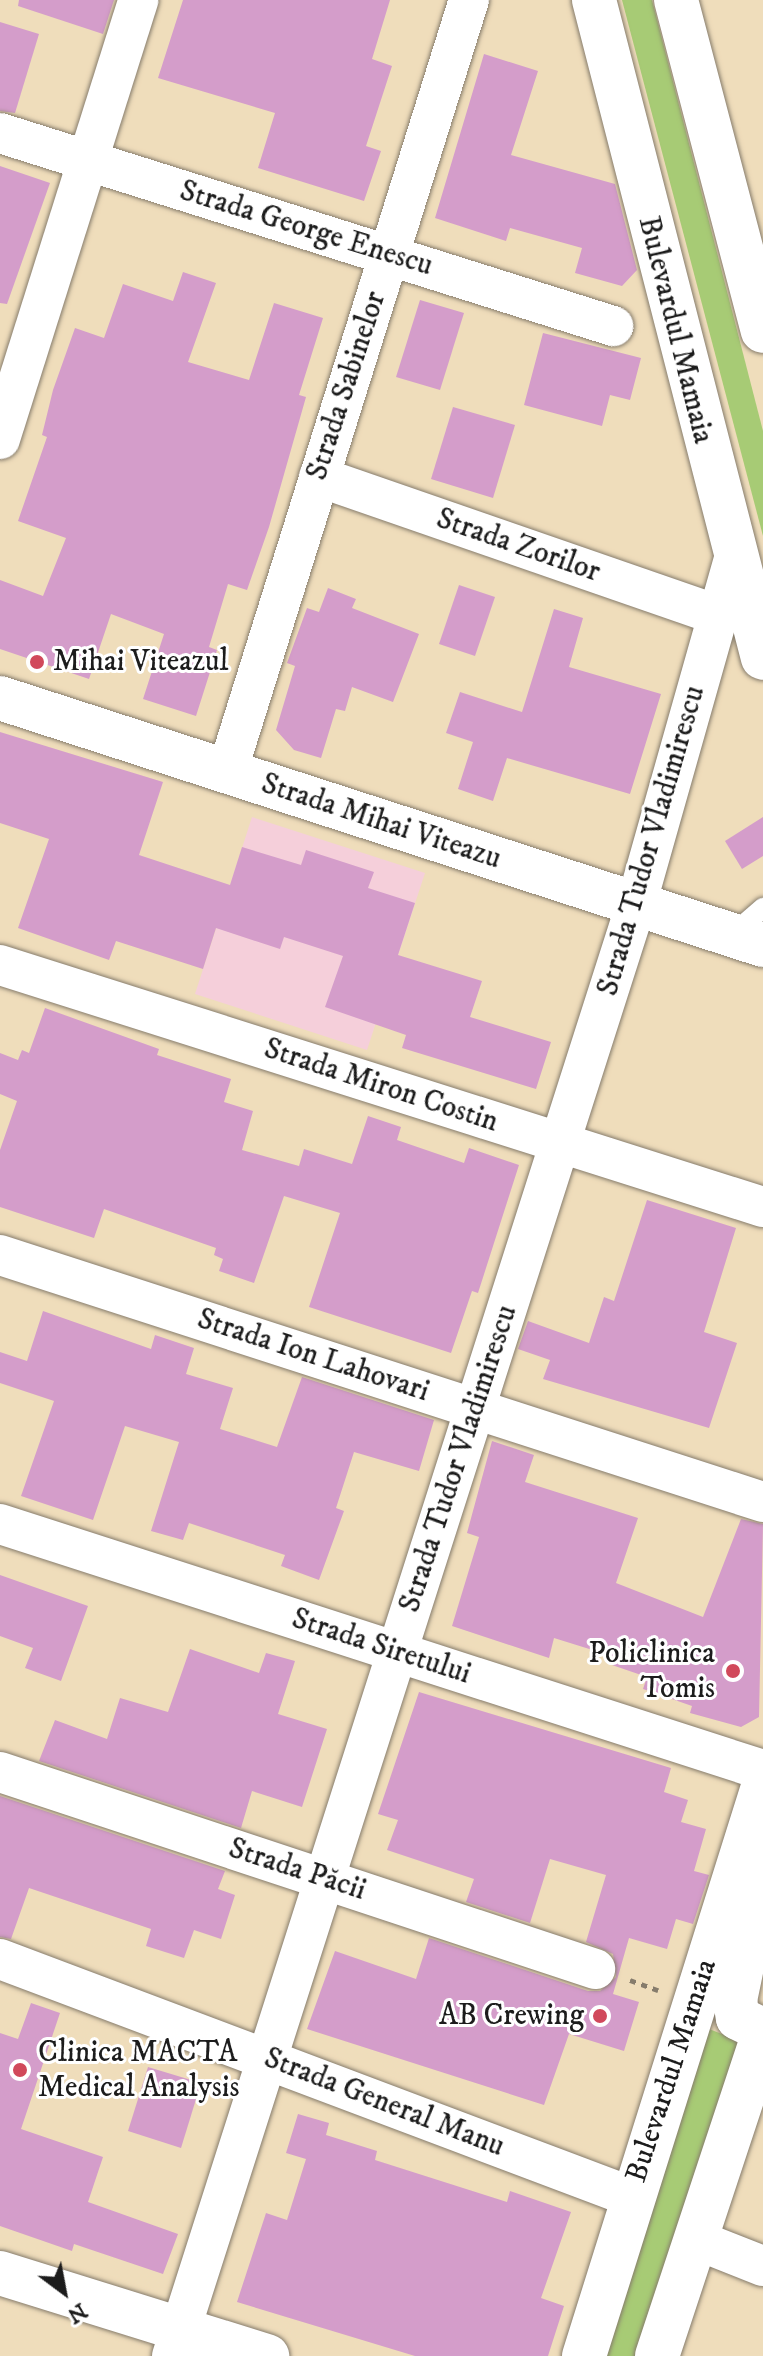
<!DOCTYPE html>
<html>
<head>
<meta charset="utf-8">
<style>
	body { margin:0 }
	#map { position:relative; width:763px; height:2356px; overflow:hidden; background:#efddbb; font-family:"IM FELL DW Pica",serif }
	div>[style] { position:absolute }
	.built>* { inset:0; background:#f5cfda }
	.green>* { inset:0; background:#a7cb75 }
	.building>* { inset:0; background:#d49dca }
	.path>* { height:5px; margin-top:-2.5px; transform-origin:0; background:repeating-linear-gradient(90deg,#867c6c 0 6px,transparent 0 12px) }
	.roads { filter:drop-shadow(0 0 2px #867c6c) drop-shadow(0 0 2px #867c6c) }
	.lane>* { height:20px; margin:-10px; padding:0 10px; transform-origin:10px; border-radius:10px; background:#fff }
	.street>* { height:40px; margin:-20px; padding:0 20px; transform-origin:20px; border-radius:20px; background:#fff }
	.secondary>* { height:44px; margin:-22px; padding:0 22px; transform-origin:22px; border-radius:22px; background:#fff }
	.dots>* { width:22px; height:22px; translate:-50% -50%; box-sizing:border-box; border:4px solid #fff; border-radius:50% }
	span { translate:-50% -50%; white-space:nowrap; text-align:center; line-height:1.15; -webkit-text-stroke:6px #fff; paint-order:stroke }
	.street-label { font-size:30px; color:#1c1c1c }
	.poi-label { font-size:30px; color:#1c1c1c }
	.left { translate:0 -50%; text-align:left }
	.right { translate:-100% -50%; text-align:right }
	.north { position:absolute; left:24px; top:2252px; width:80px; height:80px; -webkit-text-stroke:6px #fff; paint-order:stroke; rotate:148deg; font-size:22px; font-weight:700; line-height:32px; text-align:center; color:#1c1c1c }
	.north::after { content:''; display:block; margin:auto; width:28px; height:36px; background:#1c1c1c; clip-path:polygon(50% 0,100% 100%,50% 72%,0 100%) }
</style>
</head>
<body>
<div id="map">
	<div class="built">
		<div style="clip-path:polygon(252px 817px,425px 873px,367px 1050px,195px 994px)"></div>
	</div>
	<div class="green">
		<div style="clip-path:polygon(622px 0,652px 0,763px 431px,763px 536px)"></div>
		<div style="clip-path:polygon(709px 2029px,740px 2041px,637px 2356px,602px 2356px)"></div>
	</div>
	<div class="building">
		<div style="clip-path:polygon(19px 0,114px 0,103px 34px,18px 6px)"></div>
		<div style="clip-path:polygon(183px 0,390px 0,372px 59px,392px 66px,366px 146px,381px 151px,364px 201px,258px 168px,275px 113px,158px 78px)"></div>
		<div style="clip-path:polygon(0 22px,39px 34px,15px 113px,0 111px)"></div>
		<div style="clip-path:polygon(484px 54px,538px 71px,511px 155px,615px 184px,637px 270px,622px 286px,575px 273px,582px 248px,510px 228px,506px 241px,435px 218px)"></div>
		<div style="clip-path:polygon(0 166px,50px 183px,7px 304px,0 303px)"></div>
		<div style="clip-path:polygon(183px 272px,216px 283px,188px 362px,249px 380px,274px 303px,323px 318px,299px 395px,306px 397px,269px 527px,247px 590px,228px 584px,209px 647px,217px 650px,196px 716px,143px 699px,164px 634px,111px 614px,89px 679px,0 649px,0 580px,43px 596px,66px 538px,18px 521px,47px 437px,42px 435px,53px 390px,75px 328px,104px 338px,123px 284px,173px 301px)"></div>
		<div style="clip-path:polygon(420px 300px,464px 313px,440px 390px,396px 377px)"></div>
		<div style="clip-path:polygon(543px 333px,641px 358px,630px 400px,610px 395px,602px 426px,524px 405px)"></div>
		<div style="clip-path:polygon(453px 407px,515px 425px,493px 498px,431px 479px)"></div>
		<div style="clip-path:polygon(459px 585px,495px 597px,475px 656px,439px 644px)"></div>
		<div style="clip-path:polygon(328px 588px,356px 599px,352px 608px,419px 634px,393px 702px,352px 687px,345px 711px,336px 709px,321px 758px,294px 750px,276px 730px,295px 666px,287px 663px,307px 608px,319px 612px)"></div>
		<div style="clip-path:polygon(554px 609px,583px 618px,569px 667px,661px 694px,630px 794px,507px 758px,493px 801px,458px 789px,473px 742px,446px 733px,460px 692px,522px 712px)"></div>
		<div style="clip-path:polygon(0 732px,163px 782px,139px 855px,230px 885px,242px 847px,301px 865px,306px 850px,374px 872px,368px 888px,415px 903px,398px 955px,482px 981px,470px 1017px,551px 1042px,536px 1089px,402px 1048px,406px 1035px,325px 1007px,343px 956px,284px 937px,280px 949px,216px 928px,203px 969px,116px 941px,109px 960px,18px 928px,49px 839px,0 823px)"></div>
		<div style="clip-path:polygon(763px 817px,763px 856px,742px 869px,725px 841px)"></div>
		<div style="clip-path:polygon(45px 1008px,159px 1049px,157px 1055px,231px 1079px,224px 1102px,253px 1111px,242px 1150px,299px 1166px,304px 1149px,352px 1164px,368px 1116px,401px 1127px,397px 1140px,464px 1163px,469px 1148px,519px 1165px,478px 1293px,472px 1291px,451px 1353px,309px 1307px,340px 1213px,284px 1196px,254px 1283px,219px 1271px,223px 1259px,214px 1255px,216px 1248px,104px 1209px,94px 1238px,0 1207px,0 1150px,17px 1101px,0 1094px,0 1053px,18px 1060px,22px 1050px,29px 1053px)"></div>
		<div style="clip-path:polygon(647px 1200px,736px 1228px,704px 1332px,737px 1343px,709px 1428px,543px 1379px,550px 1360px,518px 1349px,528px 1321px,589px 1343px,604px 1297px,614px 1301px)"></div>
		<div style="clip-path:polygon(43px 1311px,151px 1349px,155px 1335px,194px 1348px,186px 1374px,233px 1388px,220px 1429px,277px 1447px,302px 1377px,434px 1420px,419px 1471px,354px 1452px,336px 1508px,344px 1511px,319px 1580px,281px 1566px,285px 1555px,189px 1523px,183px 1540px,151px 1531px,179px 1442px,125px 1426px,93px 1520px,21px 1496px,54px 1401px,0 1383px,0 1352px,27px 1361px)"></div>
		<div style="clip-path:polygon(492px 1441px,534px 1455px,525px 1482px,638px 1518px,616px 1583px,703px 1617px,741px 1519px,763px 1524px,759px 1717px,741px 1727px,690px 1713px,692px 1706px,643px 1689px,647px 1677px,612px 1665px,615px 1657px,554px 1638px,549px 1658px,452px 1626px,479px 1537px,467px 1533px)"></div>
		<div style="clip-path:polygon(0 1575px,88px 1606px,61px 1681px,25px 1668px,33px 1648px,0 1636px)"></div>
		<div style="clip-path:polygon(190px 1649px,259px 1673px,266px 1653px,295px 1661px,278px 1714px,327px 1729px,302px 1807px,252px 1791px,241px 1828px,39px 1761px,55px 1720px,107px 1739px,120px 1698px,168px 1712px)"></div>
		<div style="clip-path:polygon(419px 1692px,671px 1768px,664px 1792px,688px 1800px,681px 1822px,706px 1829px,694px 1871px,709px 1875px,693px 1924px,676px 1919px,667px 1949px,629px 1938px,613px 1994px,639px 2002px,624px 2051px,569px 2034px,544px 2105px,307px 2029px,335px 1951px,416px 1979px,429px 1938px,588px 1991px,600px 1991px,616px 1977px,613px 1954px,586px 1942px,606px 1875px,550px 1859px,530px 1923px,466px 1902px,474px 1879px,387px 1850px,398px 1820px,378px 1814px)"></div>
		<div style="clip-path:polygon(0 1796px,225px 1871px,218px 1889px,235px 1895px,221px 1939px,194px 1930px,184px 1958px,146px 1946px,151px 1929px,29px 1888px,11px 1939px,0 1937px)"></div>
		<div style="clip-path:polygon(31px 2003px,60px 2013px,21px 2129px,103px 2157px,88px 2202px,178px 2234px,163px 2274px,74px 2244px,72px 2251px,0 2226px,0 2033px,18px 2039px)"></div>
		<div style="clip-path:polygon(148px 2067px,201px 2083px,181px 2148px,128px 2131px)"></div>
		<div style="clip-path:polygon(298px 2114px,329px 2123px,326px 2135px,377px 2151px,375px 2160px,507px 2202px,510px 2191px,571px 2212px,541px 2298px,564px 2306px,548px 2356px,415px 2356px,237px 2302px,266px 2213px,287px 2220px,306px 2159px,286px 2153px)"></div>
	</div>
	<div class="path">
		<div style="left:630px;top:1980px;width:30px;rotate:20deg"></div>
	</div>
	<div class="roads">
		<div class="lane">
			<div style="left:733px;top:934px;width:40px;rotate:-41deg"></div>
		</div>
		<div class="street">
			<div style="left:0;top:133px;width:643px;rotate:17.48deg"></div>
			<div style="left:0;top:439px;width:460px;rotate:-72.5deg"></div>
			<div style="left:319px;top:477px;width:422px;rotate:19.1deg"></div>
			<div style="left:227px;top:772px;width:809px;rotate:-72.6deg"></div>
			<div style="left:0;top:965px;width:800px;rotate:17.6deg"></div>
			<div style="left:0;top:1255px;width:802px;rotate:17.94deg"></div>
			<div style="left:0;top:1524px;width:802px;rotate:17.87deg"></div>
			<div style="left:0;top:1772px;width:627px;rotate:18.32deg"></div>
			<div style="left:0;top:1959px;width:675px;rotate:20.64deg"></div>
			<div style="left:697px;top:2240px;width:71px;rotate:21.5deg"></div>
			<div style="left:172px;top:2356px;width:1523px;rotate:-72.27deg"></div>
			<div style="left:636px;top:905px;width:360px;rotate:-74.2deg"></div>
		</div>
		<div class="secondary">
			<div style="left:594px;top:0;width:679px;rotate:75.6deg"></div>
			<div style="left:676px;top:0;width:342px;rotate:75.3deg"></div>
			<div style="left:0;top:698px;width:802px;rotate:17.94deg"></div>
			<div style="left:762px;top:1870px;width:133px;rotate:101.7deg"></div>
			<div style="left:735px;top:2000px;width:18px;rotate:81deg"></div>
			<div style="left:738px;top:2018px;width:28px;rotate:26deg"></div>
			<div style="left:0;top:2273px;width:280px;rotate:17.3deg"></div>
			<div style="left:584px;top:2356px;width:596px;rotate:-72.54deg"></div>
			<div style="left:657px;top:2356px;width:337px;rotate:-71.7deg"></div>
		</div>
	</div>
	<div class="dots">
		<div style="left:37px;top:662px;background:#d1495b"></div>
		<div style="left:733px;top:1671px;background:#d1495b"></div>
		<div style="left:600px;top:2016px;background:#d1495b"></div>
		<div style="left:20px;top:2070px;background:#d1495b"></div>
	</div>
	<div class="street-label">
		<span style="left:306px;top:229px;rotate:17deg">Strada George Enescu</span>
		<span style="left:675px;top:330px;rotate:76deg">Bulevardul Mamaia</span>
		<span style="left:347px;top:386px;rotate:-72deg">Strada Sabinelor</span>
		<span style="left:518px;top:546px;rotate:19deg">Strada Zorilor</span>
		<span style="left:381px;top:822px;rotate:18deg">Strada Mihai Viteazu</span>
		<span style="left:652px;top:841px;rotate:-74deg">Strada Tudor Vladimirescu</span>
		<span style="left:381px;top:1086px;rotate:18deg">Strada Miron Costin</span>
		<span style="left:313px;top:1356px;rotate:18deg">Strada Ion Lahovari</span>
		<span style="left:459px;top:1459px;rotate:-72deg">Strada Tudor Vladimirescu</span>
		<span style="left:381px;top:1647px;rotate:18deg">Strada Siretului</span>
		<span style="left:297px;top:1870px;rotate:18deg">Strada Păcii</span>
		<span style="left:672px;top:2071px;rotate:-72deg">Bulevardul Mamaia</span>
		<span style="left:384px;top:2103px;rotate:21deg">Strada General Manu</span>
	</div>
	<div class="poi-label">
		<span class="left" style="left:53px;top:662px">Mihai Viteazul</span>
		<span class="right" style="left:715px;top:1671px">Policlinica<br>Tomis</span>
		<span class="right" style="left:584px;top:2016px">AB Crewing</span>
		<span class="left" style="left:38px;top:2070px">Clinica MACTA<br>Medical Analysis</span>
	</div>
	<div class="north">N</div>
</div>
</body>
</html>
